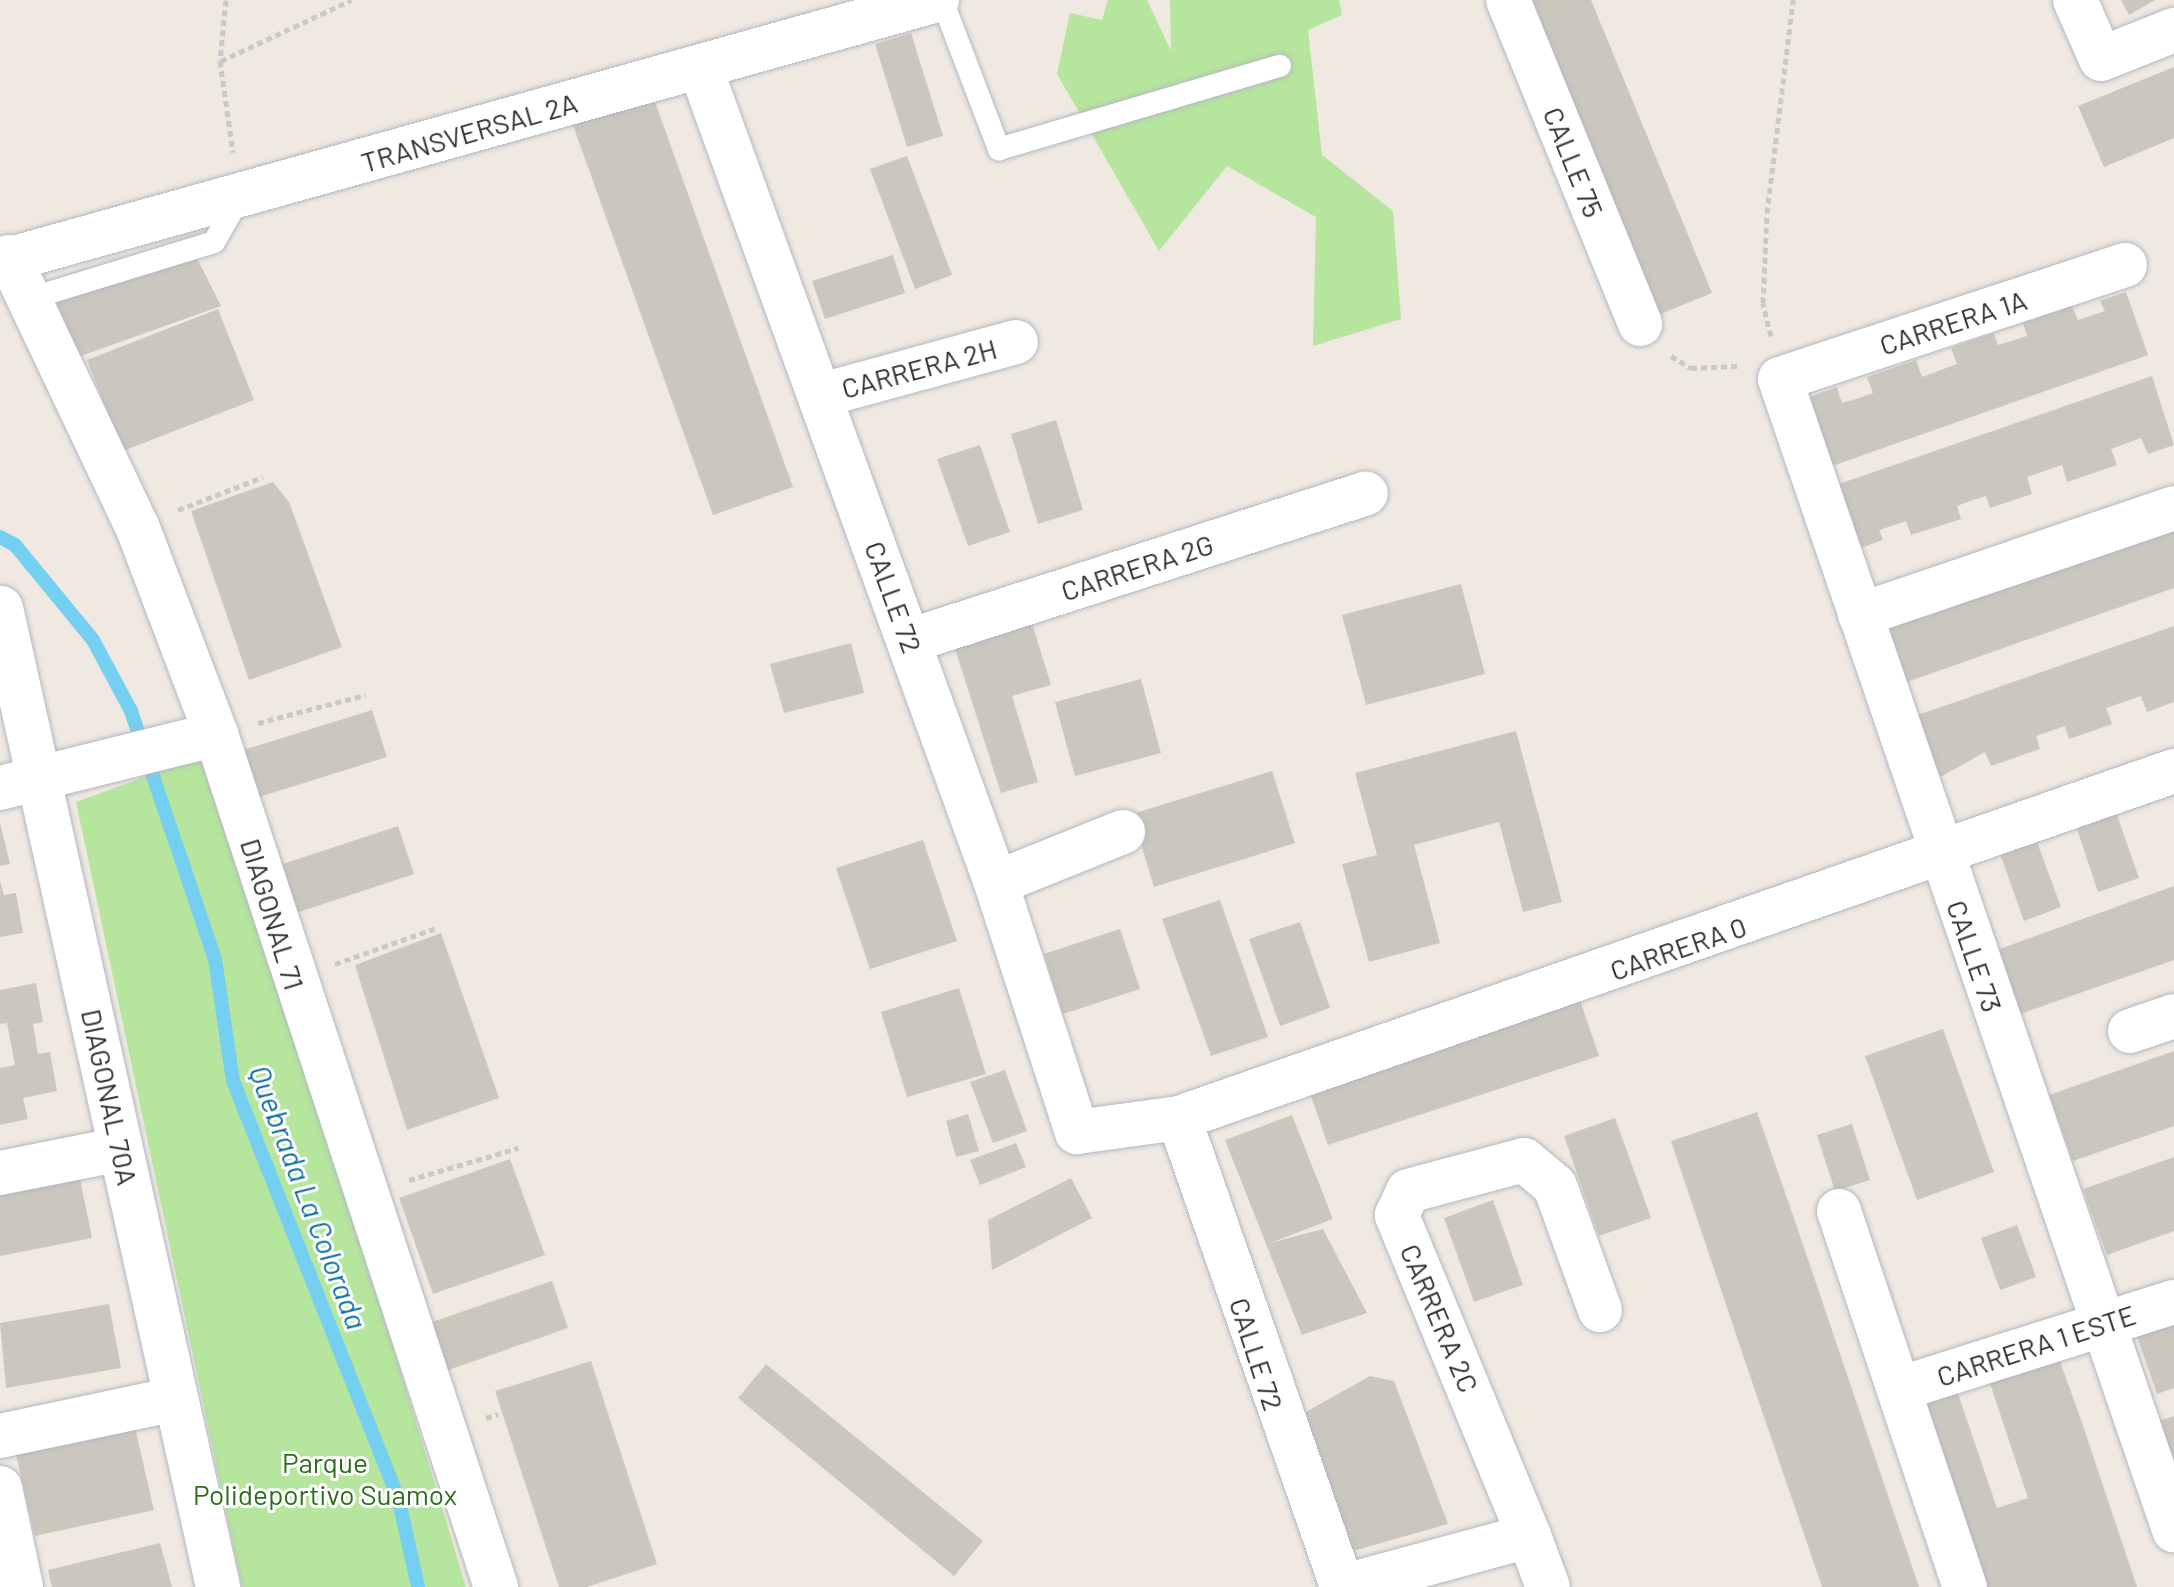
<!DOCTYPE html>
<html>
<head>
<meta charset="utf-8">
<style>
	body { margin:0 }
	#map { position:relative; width:2174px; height:1587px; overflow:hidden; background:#efe9e1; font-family:Barlow,sans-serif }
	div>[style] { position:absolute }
	.green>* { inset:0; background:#b6e59e }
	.stream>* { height:14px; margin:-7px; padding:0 7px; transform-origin:7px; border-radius:7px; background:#75cff0 }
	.building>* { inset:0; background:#cbc7bf }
	.path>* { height:5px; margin-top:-2.5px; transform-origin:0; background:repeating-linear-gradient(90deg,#c9c9c9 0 6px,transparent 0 10px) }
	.roads { filter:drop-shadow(0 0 2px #b4b7c1) drop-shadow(0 0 2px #b4b7c1) }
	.lane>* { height:22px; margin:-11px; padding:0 11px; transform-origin:11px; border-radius:11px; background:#fff }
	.street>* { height:44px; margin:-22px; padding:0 22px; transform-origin:22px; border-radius:22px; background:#fff }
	span { translate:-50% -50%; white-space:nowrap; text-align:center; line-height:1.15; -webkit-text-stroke:6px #fff; paint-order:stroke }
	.street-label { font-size:28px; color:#2e2e2e }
	.park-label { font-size:28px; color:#2c6e1b }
	.water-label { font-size:30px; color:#0d6fa3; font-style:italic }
</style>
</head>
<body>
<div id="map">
	<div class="green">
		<div style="clip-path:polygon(1108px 0,1147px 0,1171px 51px,1170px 0,1339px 0,1342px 15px,1308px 30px,1322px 155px,1393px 211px,1401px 319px,1313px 346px,1316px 217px,1227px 166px,1159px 251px,1057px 74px,1070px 13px,1102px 20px)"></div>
		<div style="clip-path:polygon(213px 752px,466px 1587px,242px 1587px,76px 802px)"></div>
	</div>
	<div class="stream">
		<div style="left:0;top:537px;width:17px;rotate:28deg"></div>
		<div style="left:15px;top:545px;width:123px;rotate:50.6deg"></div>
		<div style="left:93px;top:640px;width:81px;rotate:61.8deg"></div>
		<div style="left:131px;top:711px;width:262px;rotate:71.3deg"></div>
		<div style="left:215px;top:959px;width:123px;rotate:81.6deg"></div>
		<div style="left:233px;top:1081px;width:452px;rotate:68.4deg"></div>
		<div style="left:399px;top:1501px;width:88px;rotate:77.5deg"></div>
	</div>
	<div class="building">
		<div style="clip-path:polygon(1528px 0,1591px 0,1712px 293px,1658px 315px)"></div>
		<div style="clip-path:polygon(2121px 0,2155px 0,2129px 15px)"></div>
		<div style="clip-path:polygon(911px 33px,943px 136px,907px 147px,875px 44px)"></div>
		<div style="clip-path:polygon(2174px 67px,2174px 138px,2104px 167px,2078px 106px)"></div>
		<div style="clip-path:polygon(650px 88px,793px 487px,713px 515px,570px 117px)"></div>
		<div style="clip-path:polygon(907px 156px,952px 275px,915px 289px,870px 169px)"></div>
		<div style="clip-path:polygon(893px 255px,905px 293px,825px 319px,812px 281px)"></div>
		<div style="clip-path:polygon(196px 256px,221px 306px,78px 357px,56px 300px)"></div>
		<div style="clip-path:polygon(2126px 292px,2148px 355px,1832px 466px,1807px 398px,1837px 387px,1842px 403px,1859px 398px,1873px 393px,1867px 377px,1916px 360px,1922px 377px,1957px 364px,1951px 348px,1994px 333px,1998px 345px,2027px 336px,2023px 323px,2072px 306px,2078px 320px,2105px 311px,2100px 301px)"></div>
		<div style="clip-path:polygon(218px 309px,254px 400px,123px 451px,87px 360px)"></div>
		<div style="clip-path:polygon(2152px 376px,2174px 445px,2148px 454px,2141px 438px,2111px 449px,2117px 465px,2067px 482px,2062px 465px,2027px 477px,2032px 494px,1990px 508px,1986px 496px,1970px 501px,1957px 506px,1961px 519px,1911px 535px,1906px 521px,1879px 530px,1883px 540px,1858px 549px,1836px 485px)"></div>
		<div style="clip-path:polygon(1056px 420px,1083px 510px,1038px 524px,1011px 434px)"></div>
		<div style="clip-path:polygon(980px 445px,1010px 532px,968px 546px,937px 459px)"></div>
		<div style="clip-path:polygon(273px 482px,289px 502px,342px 647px,249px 680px,191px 511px)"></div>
		<div style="clip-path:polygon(2174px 528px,2174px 588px,1907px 682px,1882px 613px,1911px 604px,1917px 619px,1948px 609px,1942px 593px,1991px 576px,1997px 592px,2031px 580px,2026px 564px)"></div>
		<div style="clip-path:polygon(1461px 584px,1485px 674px,1366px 705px,1342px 615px)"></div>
		<div style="clip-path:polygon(1031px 620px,1051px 685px,1012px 696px,1038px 782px,1001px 793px,951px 636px)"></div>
		<div style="clip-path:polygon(2174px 626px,2174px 702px,2147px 712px,2141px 696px,2106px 708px,2112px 724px,2069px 739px,2065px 726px,2036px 736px,2040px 749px,1991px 766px,1985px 752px,1937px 779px,1915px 716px)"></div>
		<div style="clip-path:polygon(851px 643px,864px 693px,784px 713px,770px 664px)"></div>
		<div style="clip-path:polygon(1141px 679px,1161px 753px,1075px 776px,1055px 702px)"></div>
		<div style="clip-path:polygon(372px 710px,387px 757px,256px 798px,240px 751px)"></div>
		<div style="clip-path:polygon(1516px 731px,1562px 902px,1523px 912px,1499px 822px,1414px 845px,1440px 943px,1369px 962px,1342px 864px,1377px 855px,1355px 773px)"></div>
		<div style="clip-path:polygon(1272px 771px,1295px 843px,1154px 887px,1132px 814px)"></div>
		<div style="clip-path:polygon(2116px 812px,2139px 878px,2098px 892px,2076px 826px)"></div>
		<div style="clip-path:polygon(0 823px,10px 864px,0 866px)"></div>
		<div style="clip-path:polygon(398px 826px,414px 874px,290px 915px,274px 867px)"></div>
		<div style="clip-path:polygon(2034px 834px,2061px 907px,2024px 921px,1998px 848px)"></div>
		<div style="clip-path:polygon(923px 840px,957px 941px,870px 969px,836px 868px)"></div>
		<div style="clip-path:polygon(0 881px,4px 895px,16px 893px,23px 933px,0 937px)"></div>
		<div style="clip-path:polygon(2174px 886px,2174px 960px,2020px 1014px,1997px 950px)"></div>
		<div style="clip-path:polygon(1220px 900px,1268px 1037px,1211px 1056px,1162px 919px)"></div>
		<div style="clip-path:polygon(1300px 922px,1330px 1008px,1280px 1026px,1249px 939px)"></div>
		<div style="clip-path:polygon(1120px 929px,1140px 989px,1063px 1014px,1044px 954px)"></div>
		<div style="clip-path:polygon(441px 933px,499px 1098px,407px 1130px,355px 965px)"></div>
		<div style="clip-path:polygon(36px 983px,43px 1022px,33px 1024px,38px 1054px,50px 1052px,57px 1091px,23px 1098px,28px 1119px,0 1125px,0 1068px,15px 1065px,7px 1023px,0 1024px,0 990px)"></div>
		<div style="clip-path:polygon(959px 988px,986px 1074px,907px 1097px,881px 1012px)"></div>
		<div style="clip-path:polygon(1579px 997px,1599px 1056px,1328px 1145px,1307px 1085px)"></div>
		<div style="clip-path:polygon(1943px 1029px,1994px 1172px,1917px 1200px,1865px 1056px)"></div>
		<div style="clip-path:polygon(2174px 1051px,2174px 1126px,2073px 1161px,2049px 1095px)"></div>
		<div style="clip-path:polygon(1005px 1070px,1027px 1131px,993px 1143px,970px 1082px)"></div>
		<div style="clip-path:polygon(1757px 1112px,1796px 1224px,1919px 1587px,1822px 1587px,1747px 1367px,1671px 1141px)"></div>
		<div style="clip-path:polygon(968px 1114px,979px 1151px,956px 1157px,946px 1121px)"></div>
		<div style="clip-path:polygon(1292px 1115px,1333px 1219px,1270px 1243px,1323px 1229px,1367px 1313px,1302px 1335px,1225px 1140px)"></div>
		<div style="clip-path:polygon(1615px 1118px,1651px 1218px,1599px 1236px,1564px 1136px)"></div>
		<div style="clip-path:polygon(1852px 1124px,1870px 1180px,1835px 1191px,1817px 1135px)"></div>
		<div style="clip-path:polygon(1016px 1143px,1026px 1167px,980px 1185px,970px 1160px)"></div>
		<div style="clip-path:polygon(2174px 1157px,2174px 1231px,2107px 1255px,2083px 1189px)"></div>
		<div style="clip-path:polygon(510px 1159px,545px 1255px,433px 1294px,399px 1198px)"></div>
		<div style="clip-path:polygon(1071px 1178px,1092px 1218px,992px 1270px,988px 1220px)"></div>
		<div style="clip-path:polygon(80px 1179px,92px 1238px,0 1256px,0 1194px)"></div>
		<div style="clip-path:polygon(1493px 1200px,1523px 1285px,1474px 1302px,1444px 1218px)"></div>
		<div style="clip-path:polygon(2017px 1225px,2036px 1277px,2000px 1290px,1981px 1238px)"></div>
		<div style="clip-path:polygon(552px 1281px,568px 1328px,440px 1373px,423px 1325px)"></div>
		<div style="clip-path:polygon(109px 1304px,121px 1368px,6px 1388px,0 1323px)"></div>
		<div style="clip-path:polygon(2174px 1314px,2174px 1388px,2157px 1394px,2134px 1328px)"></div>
		<div style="clip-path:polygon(evenodd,2054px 1345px,2079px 1414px,2137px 1587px,1971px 1587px,1911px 1411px,1912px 1389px,2054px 1345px,1985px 1368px,2028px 1498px,1997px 1508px,1953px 1379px,1985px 1368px)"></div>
		<div style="clip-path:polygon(591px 1361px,657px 1564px,587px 1587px,559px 1587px,495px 1391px)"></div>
		<div style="clip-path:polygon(766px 1364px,983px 1541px,954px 1576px,738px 1398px)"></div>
		<div style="clip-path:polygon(1370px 1376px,1394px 1381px,1448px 1524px,1353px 1551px,1295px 1418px)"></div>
		<div style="clip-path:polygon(132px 1415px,154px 1510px,35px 1536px,13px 1442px)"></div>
		<div style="clip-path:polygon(2174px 1416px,2174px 1481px,2153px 1423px)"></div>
		<div style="clip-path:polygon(160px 1543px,172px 1587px,52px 1587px,48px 1570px)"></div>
	</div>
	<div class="path">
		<div style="left:226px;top:0;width:61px;rotate:95.6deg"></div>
		<div style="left:220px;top:61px;width:92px;rotate:81.9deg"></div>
		<div style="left:221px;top:61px;width:144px;rotate:-25.1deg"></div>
		<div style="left:1771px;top:336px;width:34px;rotate:-104deg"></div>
		<div style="left:1763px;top:303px;width:90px;rotate:-87.5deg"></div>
		<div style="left:1767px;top:213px;width:215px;rotate:-83deg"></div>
		<div style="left:1671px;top:356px;width:23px;rotate:31deg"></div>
		<div style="left:1691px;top:368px;width:46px;rotate:-2.5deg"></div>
		<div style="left:178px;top:510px;width:91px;rotate:-21.2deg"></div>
		<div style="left:258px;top:723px;width:111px;rotate:-14.7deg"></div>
		<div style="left:335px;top:964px;width:107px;rotate:-19.6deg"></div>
		<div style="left:409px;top:1180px;width:114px;rotate:-16.4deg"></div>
		<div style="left:486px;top:1418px;width:13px;rotate:-18deg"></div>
	</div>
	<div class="roads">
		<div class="lane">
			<div style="left:942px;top:0;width:160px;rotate:69.1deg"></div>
			<div style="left:999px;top:149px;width:293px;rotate:-16.5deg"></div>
			<div style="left:29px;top:299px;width:194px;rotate:-17.1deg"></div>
			<div style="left:214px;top:242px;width:52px;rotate:-60deg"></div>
		</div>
		<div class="street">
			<div style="left:1508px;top:0;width:350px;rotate:67.8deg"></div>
			<div style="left:2075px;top:0;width:64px;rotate:66.2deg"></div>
			<div style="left:2101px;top:59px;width:79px;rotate:-21.7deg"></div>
			<div style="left:700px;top:67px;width:868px;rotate:70.06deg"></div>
			<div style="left:996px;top:883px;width:262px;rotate:72deg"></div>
			<div style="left:1077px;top:1132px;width:103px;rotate:-7.8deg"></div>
			<div style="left:1179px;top:1118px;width:1054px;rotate:-19.23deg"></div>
			<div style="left:9px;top:257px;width:298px;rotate:64.6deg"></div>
			<div style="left:137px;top:526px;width:222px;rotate:69.2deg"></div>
			<div style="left:216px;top:734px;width:898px;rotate:71.83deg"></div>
			<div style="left:0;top:262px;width:973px;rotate:-15.62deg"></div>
			<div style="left:2125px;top:265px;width:363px;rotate:161.7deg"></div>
			<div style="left:1780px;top:379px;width:1217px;rotate:71.1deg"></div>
			<div style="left:822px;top:395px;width:201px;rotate:-15.3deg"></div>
			<div style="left:1px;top:608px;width:1003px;rotate:77.5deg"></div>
			<div style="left:1860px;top:615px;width:332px;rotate:-18.8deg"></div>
			<div style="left:909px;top:641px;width:480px;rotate:-17.9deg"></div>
			<div style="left:0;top:788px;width:223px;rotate:-14deg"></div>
			<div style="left:996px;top:883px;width:137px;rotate:-21.9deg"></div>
			<div style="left:2130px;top:1031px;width:46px;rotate:-18.8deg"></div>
			<div style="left:1179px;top:1118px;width:497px;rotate:70.8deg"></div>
			<div style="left:0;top:1173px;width:123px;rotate:-11.2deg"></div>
			<div style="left:1839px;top:1211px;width:397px;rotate:71.5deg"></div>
			<div style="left:1899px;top:1389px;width:288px;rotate:-17.6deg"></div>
			<div style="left:0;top:1436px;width:180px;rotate:-11.9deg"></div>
			<div style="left:0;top:1488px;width:101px;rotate:78deg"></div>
			<div style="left:1529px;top:1536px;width:54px;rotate:69.6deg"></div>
			<div style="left:1341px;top:1587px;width:195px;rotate:-15.2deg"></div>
			<div style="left:1529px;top:1536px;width:347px;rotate:-112.4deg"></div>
			<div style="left:1397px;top:1215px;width:26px;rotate:-65deg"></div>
			<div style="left:1408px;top:1191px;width:120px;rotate:-15deg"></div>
			<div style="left:1524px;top:1160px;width:40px;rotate:40deg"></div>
			<div style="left:1555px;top:1186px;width:132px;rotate:70.1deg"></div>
		</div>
	</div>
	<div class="street-label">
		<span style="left:469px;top:132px;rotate:-16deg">TRANSVERSAL 2A</span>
		<span style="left:1574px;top:162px;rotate:68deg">CALLE 75</span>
		<span style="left:1953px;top:322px;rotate:-18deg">CARRERA 1A</span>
		<span style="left:919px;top:368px;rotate:-15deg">CARRERA 2H</span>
		<span style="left:1137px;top:567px;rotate:-18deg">CARRERA 2G</span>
		<span style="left:894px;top:597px;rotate:70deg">CALLE 72</span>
		<span style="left:273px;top:914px;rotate:73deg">DIAGONAL 71</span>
		<span style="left:1678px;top:948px;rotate:-19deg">CARRERA 0</span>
		<span style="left:1975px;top:956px;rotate:71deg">CALLE 73</span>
		<span style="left:110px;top:1097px;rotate:78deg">DIAGONAL 70A</span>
		<span style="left:1440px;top:1318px;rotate:67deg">CARRERA 2C</span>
		<span style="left:2036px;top:1345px;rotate:-18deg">CARRERA 1 ESTE</span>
		<span style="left:1257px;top:1354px;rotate:72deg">CALLE 72</span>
	</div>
	<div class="park-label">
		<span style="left:325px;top:1478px">Parque<br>Polideportivo Suamox</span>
	</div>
	<div class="water-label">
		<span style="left:309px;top:1197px;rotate:69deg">Quebrada La Colorada</span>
	</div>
</div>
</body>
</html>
